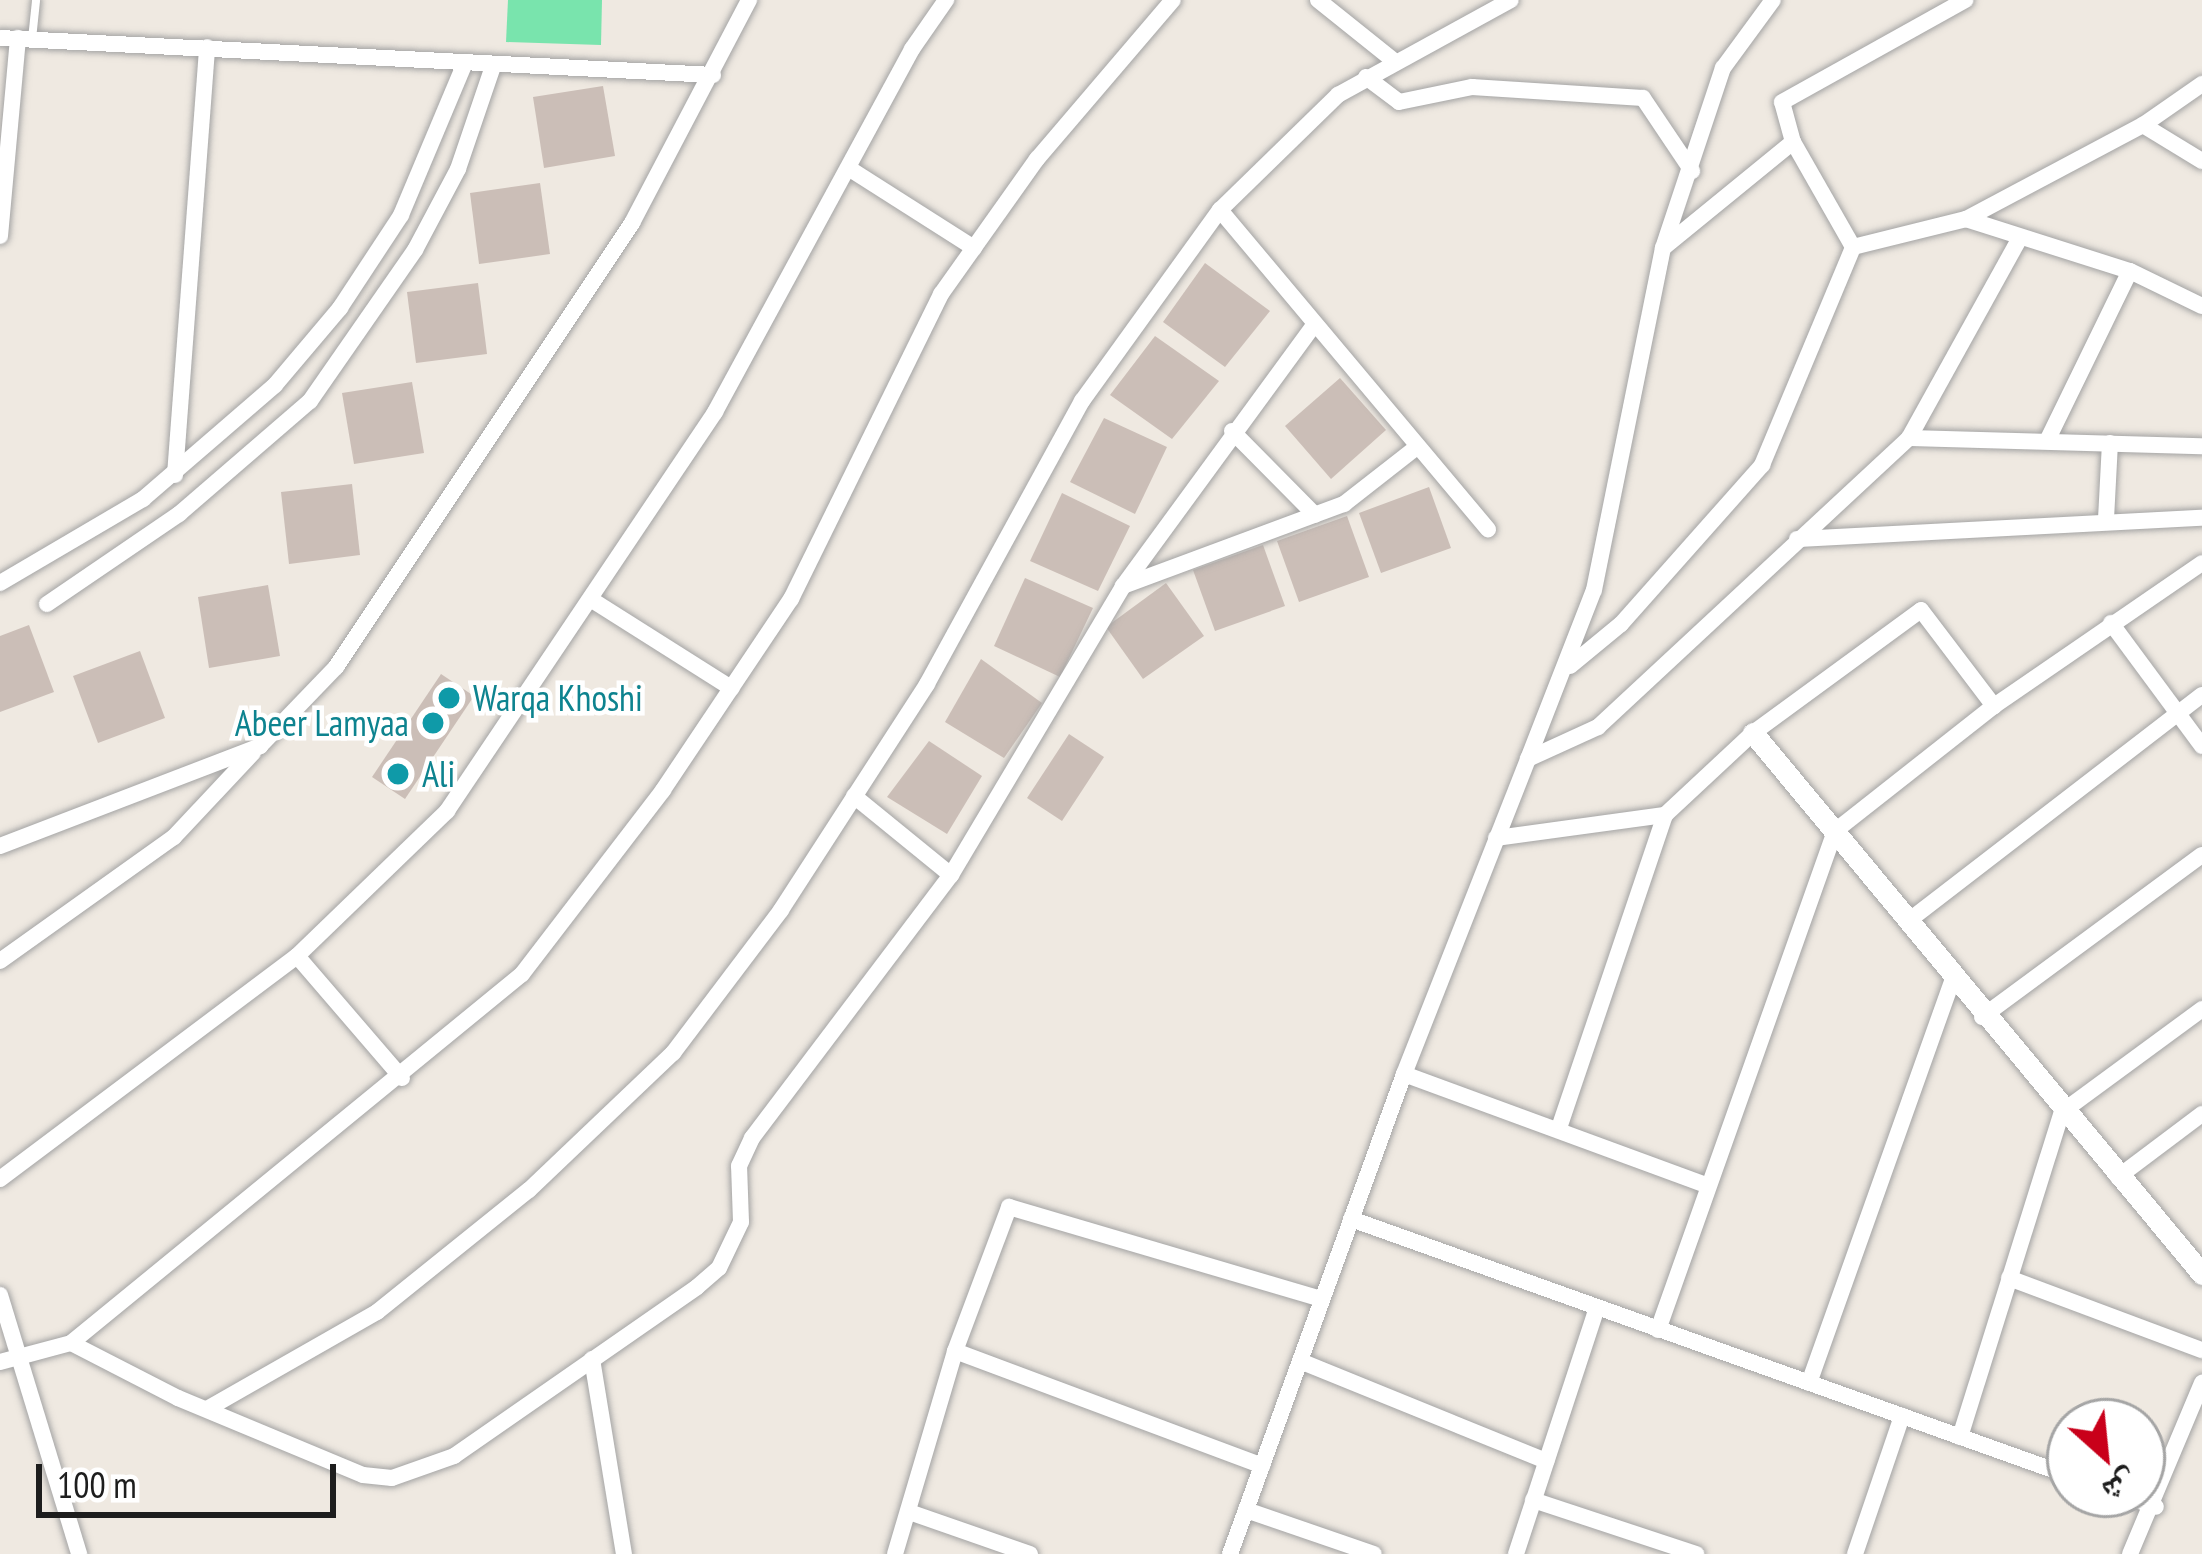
<!DOCTYPE html>
<html>
<head>
<meta charset="utf-8">
<style>
	body { margin:0 }
	#map { position:relative; width:2202px; height:1554px; overflow:hidden; background:#efe9e1; font-family:"PT Sans Narrow","Noto Naskh Arabic",sans-serif }
	div>[style] { position:absolute }
	.pitch>* { inset:0; background:#79e4ad }
	.building>* { inset:0; background:#cbbeb7 }
	.roads { filter:drop-shadow(0 0 3px #a4a4a4) drop-shadow(0 0 3px #a4a4a4) }
	.service>* { height:8px; margin:-4px; padding:0 4px; transform-origin:4px; border-radius:4px; background:#fff }
	.minor>* { height:16px; margin:-8px; padding:0 8px; transform-origin:8px; border-radius:8px; background:#fff }
	.tertiary>* { height:21px; margin:-10.5px; padding:0 10.5px; transform-origin:10.5px; border-radius:10.5px; background:#fff }
	.dots>* { width:33px; height:33px; translate:-50% -50%; box-sizing:border-box; border:6px solid #fff; border-radius:50% }
	span { translate:-50% -50%; white-space:nowrap; text-align:center; line-height:1.15; -webkit-text-stroke:9px #fff; paint-order:stroke }
	.culture-label { font-size:36px; color:#0d838f }
	.left { translate:0 -50%; text-align:left }
	.right { translate:-100% -50%; text-align:right }
	.north { position:absolute; left:2046px; top:1398px; width:120px; height:120px; box-sizing:border-box; background:#fff; border:3px solid #a5a5a5; border-radius:50%; rotate:153deg; font-size:33px; font-weight:700; line-height:48px; text-align:center; color:#1d1d1d }
	.north::after { content:''; display:block; margin:auto; width:42px; height:54px; background:#c9001a; clip-path:polygon(50% 0,100% 100%,50% 72%,0 100%) }
	.scale { position:absolute; left:36px; top:1464px; width:300px; height:54px; box-sizing:border-box; border:6px solid #1d1d1d; border-top:0; padding-left:15px; font-size:36px; line-height:42px; white-space:nowrap; color:#1d1d1d; -webkit-text-stroke:9px #fff; paint-order:stroke }
</style>
</head>
<body>
<div id="map">
	<div class="pitch">
		<div style="clip-path:polygon(508px 0,602px 0,601px 45px,506px 42px)"></div>
	</div>
	<div class="building">
		<div style="clip-path:polygon(603px 86px,615px 156px,544px 168px,533px 97px)"></div>
		<div style="clip-path:polygon(540px 183px,550px 254px,479px 264px,470px 193px)"></div>
		<div style="clip-path:polygon(1205px 263px,1270px 311px,1225px 367px,1163px 322px)"></div>
		<div style="clip-path:polygon(478px 283px,487px 354px,416px 363px,407px 292px)"></div>
		<div style="clip-path:polygon(1155px 336px,1219px 381px,1172px 439px,1110px 395px)"></div>
		<div style="clip-path:polygon(1340px 378px,1386px 430px,1331px 479px,1285px 426px)"></div>
		<div style="clip-path:polygon(412px 382px,424px 453px,354px 464px,342px 393px)"></div>
		<div style="clip-path:polygon(1104px 418px,1167px 447px,1135px 514px,1070px 482px)"></div>
		<div style="clip-path:polygon(352px 484px,360px 555px,289px 564px,281px 492px)"></div>
		<div style="clip-path:polygon(1429px 487px,1451px 548px,1381px 573px,1359px 513px)"></div>
		<div style="clip-path:polygon(1062px 493px,1130px 526px,1098px 591px,1030px 561px)"></div>
		<div style="clip-path:polygon(1347px 516px,1369px 577px,1299px 602px,1277px 541px)"></div>
		<div style="clip-path:polygon(1263px 545px,1285px 606px,1215px 631px,1193px 570px)"></div>
		<div style="clip-path:polygon(1025px 578px,1093px 608px,1060px 677px,994px 646px)"></div>
		<div style="clip-path:polygon(1166px 583px,1204px 636px,1143px 679px,1106px 627px)"></div>
		<div style="clip-path:polygon(268px 585px,280px 656px,209px 668px,198px 597px)"></div>
		<div style="clip-path:polygon(29px 625px,54px 692px,0 712px,0 636px)"></div>
		<div style="clip-path:polygon(140px 651px,165px 718px,98px 743px,73px 676px)"></div>
		<div style="clip-path:polygon(981px 659px,1042px 703px,1004px 758px,945px 722px)"></div>
		<div style="clip-path:polygon(441px 674px,474px 696px,405px 799px,372px 777px)"></div>
		<div style="clip-path:polygon(1069px 734px,1104px 757px,1062px 821px,1027px 798px)"></div>
		<div style="clip-path:polygon(929px 741px,982px 776px,947px 834px,887px 797px)"></div>
	</div>
	<div class="roads">
		<div class="service">
			<div style="left:32px;top:39px;width:39px;rotate:-84deg"></div>
		</div>
		<div class="minor">
			<div style="left:1318px;top:0;width:96px;rotate:38.7deg"></div>
			<div style="left:0;top:38px;width:714px;rotate:2.97deg"></div>
			<div style="left:1366px;top:77px;width:41px;rotate:37.1deg"></div>
			<div style="left:1399px;top:102px;width:75px;rotate:-11.6deg"></div>
			<div style="left:1472px;top:87px;width:171px;rotate:3.7deg"></div>
			<div style="left:1643px;top:98px;width:88px;rotate:56.1deg"></div>
			<div style="left:2143px;top:125px;width:69px;rotate:31.4deg"></div>
			<div style="left:850px;top:169px;width:147px;rotate:32.5deg"></div>
			<div style="left:1220px;top:210px;width:417px;rotate:50deg"></div>
			<div style="left:1966px;top:219px;width:172px;rotate:17.6deg"></div>
			<div style="left:2130px;top:271px;width:80px;rotate:25.9deg"></div>
			<div style="left:0;top:236px;width:199px;rotate:-84.8deg"></div>
			<div style="left:1853px;top:247px;width:116px;rotate:-13.9deg"></div>
			<div style="left:1966px;top:219px;width:200px;rotate:-28deg"></div>
			<div style="left:2143px;top:125px;width:72px;rotate:-34.8deg"></div>
			<div style="left:1853px;top:247px;width:121px;rotate:-119.7deg"></div>
			<div style="left:1793px;top:142px;width:41px;rotate:-105.4deg"></div>
			<div style="left:1782px;top:102px;width:210px;rotate:-29.1deg"></div>
			<div style="left:1663px;top:248px;width:168px;rotate:-39.2deg"></div>
			<div style="left:1232px;top:431px;width:118px;rotate:45.3deg"></div>
			<div style="left:1909px;top:438px;width:293px;rotate:1.6deg"></div>
			<div style="left:2047px;top:441px;width:189px;rotate:-64deg"></div>
			<div style="left:175px;top:475px;width:429px;rotate:-85.7deg"></div>
			<div style="left:2106px;top:519px;width:76px;rotate:-87deg"></div>
			<div style="left:1797px;top:539px;width:406px;rotate:-3deg"></div>
			<div style="left:0;top:583px;width:166px;rotate:-30.4deg"></div>
			<div style="left:143px;top:499px;width:174px;rotate:-40.8deg"></div>
			<div style="left:275px;top:385px;width:101px;rotate:-49.8deg"></div>
			<div style="left:340px;top:308px;width:111px;rotate:-56.7deg"></div>
			<div style="left:401px;top:215px;width:163px;rotate:-67.2deg"></div>
			<div style="left:1123px;top:586px;width:236px;rotate:-20.4deg"></div>
			<div style="left:1344px;top:504px;width:93px;rotate:-38deg"></div>
			<div style="left:592px;top:600px;width:165px;rotate:32.3deg"></div>
			<div style="left:47px;top:604px;width:160px;rotate:-34.3deg"></div>
			<div style="left:179px;top:514px;width:173px;rotate:-40.8deg"></div>
			<div style="left:310px;top:401px;width:184px;rotate:-55.2deg"></div>
			<div style="left:415px;top:250px;width:92px;rotate:-62deg"></div>
			<div style="left:458px;top:169px;width:109px;rotate:-71.2deg"></div>
			<div style="left:2111px;top:623px;width:153px;rotate:53.5deg"></div>
			<div style="left:1570px;top:666px;width:66px;rotate:-39.5deg"></div>
			<div style="left:1621px;top:624px;width:213px;rotate:-48.4deg"></div>
			<div style="left:1762px;top:465px;width:236px;rotate:-67.3deg"></div>
			<div style="left:1528px;top:759px;width:181px;rotate:-68.7deg"></div>
			<div style="left:1594px;top:590px;width:349px;rotate:-78.6deg"></div>
			<div style="left:1663px;top:248px;width:190px;rotate:-71.6deg"></div>
			<div style="left:1723px;top:68px;width:84px;rotate:-53.7deg"></div>
			<div style="left:854px;top:796px;width:125px;rotate:39.2deg"></div>
			<div style="left:1496px;top:838px;width:171px;rotate:-7.8deg"></div>
			<div style="left:1665px;top:815px;width:120px;rotate:-43deg"></div>
			<div style="left:1753px;top:733px;width:208px;rotate:-36.2deg"></div>
			<div style="left:1921px;top:610px;width:121px;rotate:52.8deg"></div>
			<div style="left:0;top:846px;width:279px;rotate:-21deg"></div>
			<div style="left:260px;top:746px;width:110px;rotate:-46.1deg"></div>
			<div style="left:336px;top:667px;width:534px;rotate:-56.31deg"></div>
			<div style="left:632px;top:223px;width:252px;rotate:-62.3deg"></div>
			<div style="left:1907px;top:922px;width:372px;rotate:-37.6deg"></div>
			<div style="left:297px;top:956px;width:161px;rotate:49.3deg"></div>
			<div style="left:0;top:961px;width:214px;rotate:-35.5deg"></div>
			<div style="left:174px;top:837px;width:115px;rotate:-46.8deg"></div>
			<div style="left:1982px;top:1017px;width:273px;rotate:-36.4deg"></div>
			<div style="left:1404px;top:1074px;width:321px;rotate:20.2deg"></div>
			<div style="left:1559px;top:1128px;width:330px;rotate:-71.3deg"></div>
			<div style="left:2118px;top:1177px;width:105px;rotate:-36.9deg"></div>
			<div style="left:0;top:1179px;width:371px;rotate:-36.9deg"></div>
			<div style="left:297px;top:956px;width:209px;rotate:-44deg"></div>
			<div style="left:447px;top:811px;width:481px;rotate:-56.1deg"></div>
			<div style="left:715px;top:412px;width:413px;rotate:-61.5deg"></div>
			<div style="left:912px;top:49px;width:60px;rotate:-55.2deg"></div>
			<div style="left:1351px;top:1219px;width:764px;rotate:19.67deg"></div>
			<div style="left:2009px;top:1278px;width:206px;rotate:20.5deg"></div>
			<div style="left:0;top:1295px;width:271px;rotate:73deg"></div>
			<div style="left:1658px;top:1330px;width:529px;rotate:-70.47deg"></div>
			<div style="left:1835px;top:831px;width:202px;rotate:-38.2deg"></div>
			<div style="left:1994px;top:706px;width:252px;rotate:-34.5deg"></div>
			<div style="left:71px;top:1343px;width:120px;rotate:27.2deg"></div>
			<div style="left:178px;top:1398px;width:200px;rotate:22.6deg"></div>
			<div style="left:363px;top:1475px;width:29px;rotate:6deg"></div>
			<div style="left:392px;top:1478px;width:66px;rotate:-19.5deg"></div>
			<div style="left:454px;top:1456px;width:296px;rotate:-34.8deg"></div>
			<div style="left:697px;top:1287px;width:29px;rotate:-41deg"></div>
			<div style="left:719px;top:1268px;width:51px;rotate:-64.4deg"></div>
			<div style="left:741px;top:1222px;width:56px;rotate:-92deg"></div>
			<div style="left:739px;top:1166px;width:31px;rotate:-65deg"></div>
			<div style="left:752px;top:1138px;width:330px;rotate:-52.9deg"></div>
			<div style="left:951px;top:875px;width:336px;rotate:-59.2deg"></div>
			<div style="left:1123px;top:586px;width:323px;rotate:-53.8deg"></div>
			<div style="left:955px;top:1351px;width:328px;rotate:20.5deg"></div>
			<div style="left:592px;top:1359px;width:198px;rotate:80.7deg"></div>
			<div style="left:1300px;top:1361px;width:266px;rotate:22.1deg"></div>
			<div style="left:0;top:1362px;width:73px;rotate:-15deg"></div>
			<div style="left:71px;top:1343px;width:583px;rotate:-39.29deg"></div>
			<div style="left:522px;top:974px;width:232px;rotate:-52.5deg"></div>
			<div style="left:663px;top:790px;width:230px;rotate:-56.2deg"></div>
			<div style="left:791px;top:599px;width:340px;rotate:-63.8deg"></div>
			<div style="left:941px;top:294px;width:166px;rotate:-54.6deg"></div>
			<div style="left:1037px;top:159px;width:209px;rotate:-49.5deg"></div>
			<div style="left:1809px;top:1383px;width:429px;rotate:-70.4deg"></div>
			<div style="left:207px;top:1409px;width:196px;rotate:-29.7deg"></div>
			<div style="left:377px;top:1312px;width:195px;rotate:-38.8deg"></div>
			<div style="left:529px;top:1190px;width:199px;rotate:-43.6deg"></div>
			<div style="left:673px;top:1053px;width:179px;rotate:-52.9deg"></div>
			<div style="left:781px;top:910px;width:269px;rotate:-57.1deg"></div>
			<div style="left:927px;top:684px;width:323px;rotate:-61.3deg"></div>
			<div style="left:1082px;top:401px;width:236px;rotate:-54.2deg"></div>
			<div style="left:1220px;top:210px;width:165px;rotate:-44.3deg"></div>
			<div style="left:1338px;top:95px;width:197px;rotate:-28.8deg"></div>
			<div style="left:1960px;top:1437px;width:341px;rotate:-72.6deg"></div>
			<div style="left:2062px;top:1112px;width:174px;rotate:-36.3deg"></div>
			<div style="left:2119px;top:1494px;width:39px;rotate:19deg"></div>
			<div style="left:1533px;top:1500px;width:172px;rotate:18.3deg"></div>
			<div style="left:1246px;top:1510px;width:135px;rotate:19deg"></div>
			<div style="left:912px;top:1513px;width:125px;rotate:19.2deg"></div>
			<div style="left:895px;top:1554px;width:212px;rotate:-73.5deg"></div>
			<div style="left:955px;top:1351px;width:154px;rotate:-69.4deg"></div>
			<div style="left:1009px;top:1207px;width:326px;rotate:16.4deg"></div>
			<div style="left:1230px;top:1554px;width:511px;rotate:-70.07deg"></div>
			<div style="left:1404px;top:1074px;width:339px;rotate:-68.5deg"></div>
			<div style="left:1528px;top:759px;width:77px;rotate:-24.6deg"></div>
			<div style="left:1598px;top:727px;width:425px;rotate:-42.9deg"></div>
			<div style="left:1909px;top:438px;width:229px;rotate:-61deg"></div>
			<div style="left:1516px;top:1554px;width:259px;rotate:-71.8deg"></div>
			<div style="left:1855px;top:1554px;width:146px;rotate:-71.2deg"></div>
			<div style="left:2130px;top:1554px;width:186px;rotate:-67.2deg"></div>
		</div>
		<div class="tertiary">
			<div style="left:1753px;top:733px;width:703px;rotate:50.31deg"></div>
		</div>
	</div>
	<div class="dots">
		<div style="left:449px;top:698px;background:#0f9aa8"></div>
		<div style="left:433px;top:723px;background:#0f9aa8"></div>
		<div style="left:398px;top:774px;background:#0f9aa8"></div>
	</div>
	<div class="culture-label">
		<span class="left" style="left:473px;top:698px">Warqa Khoshi</span>
		<span class="right" style="left:409px;top:723px">Abeer Lamyaa</span>
		<span class="left" style="left:422px;top:774px">Ali</span>
	</div>
	<div class="north">ش</div>
	<div class="scale">100 m</div>
</div>
</body>
</html>
